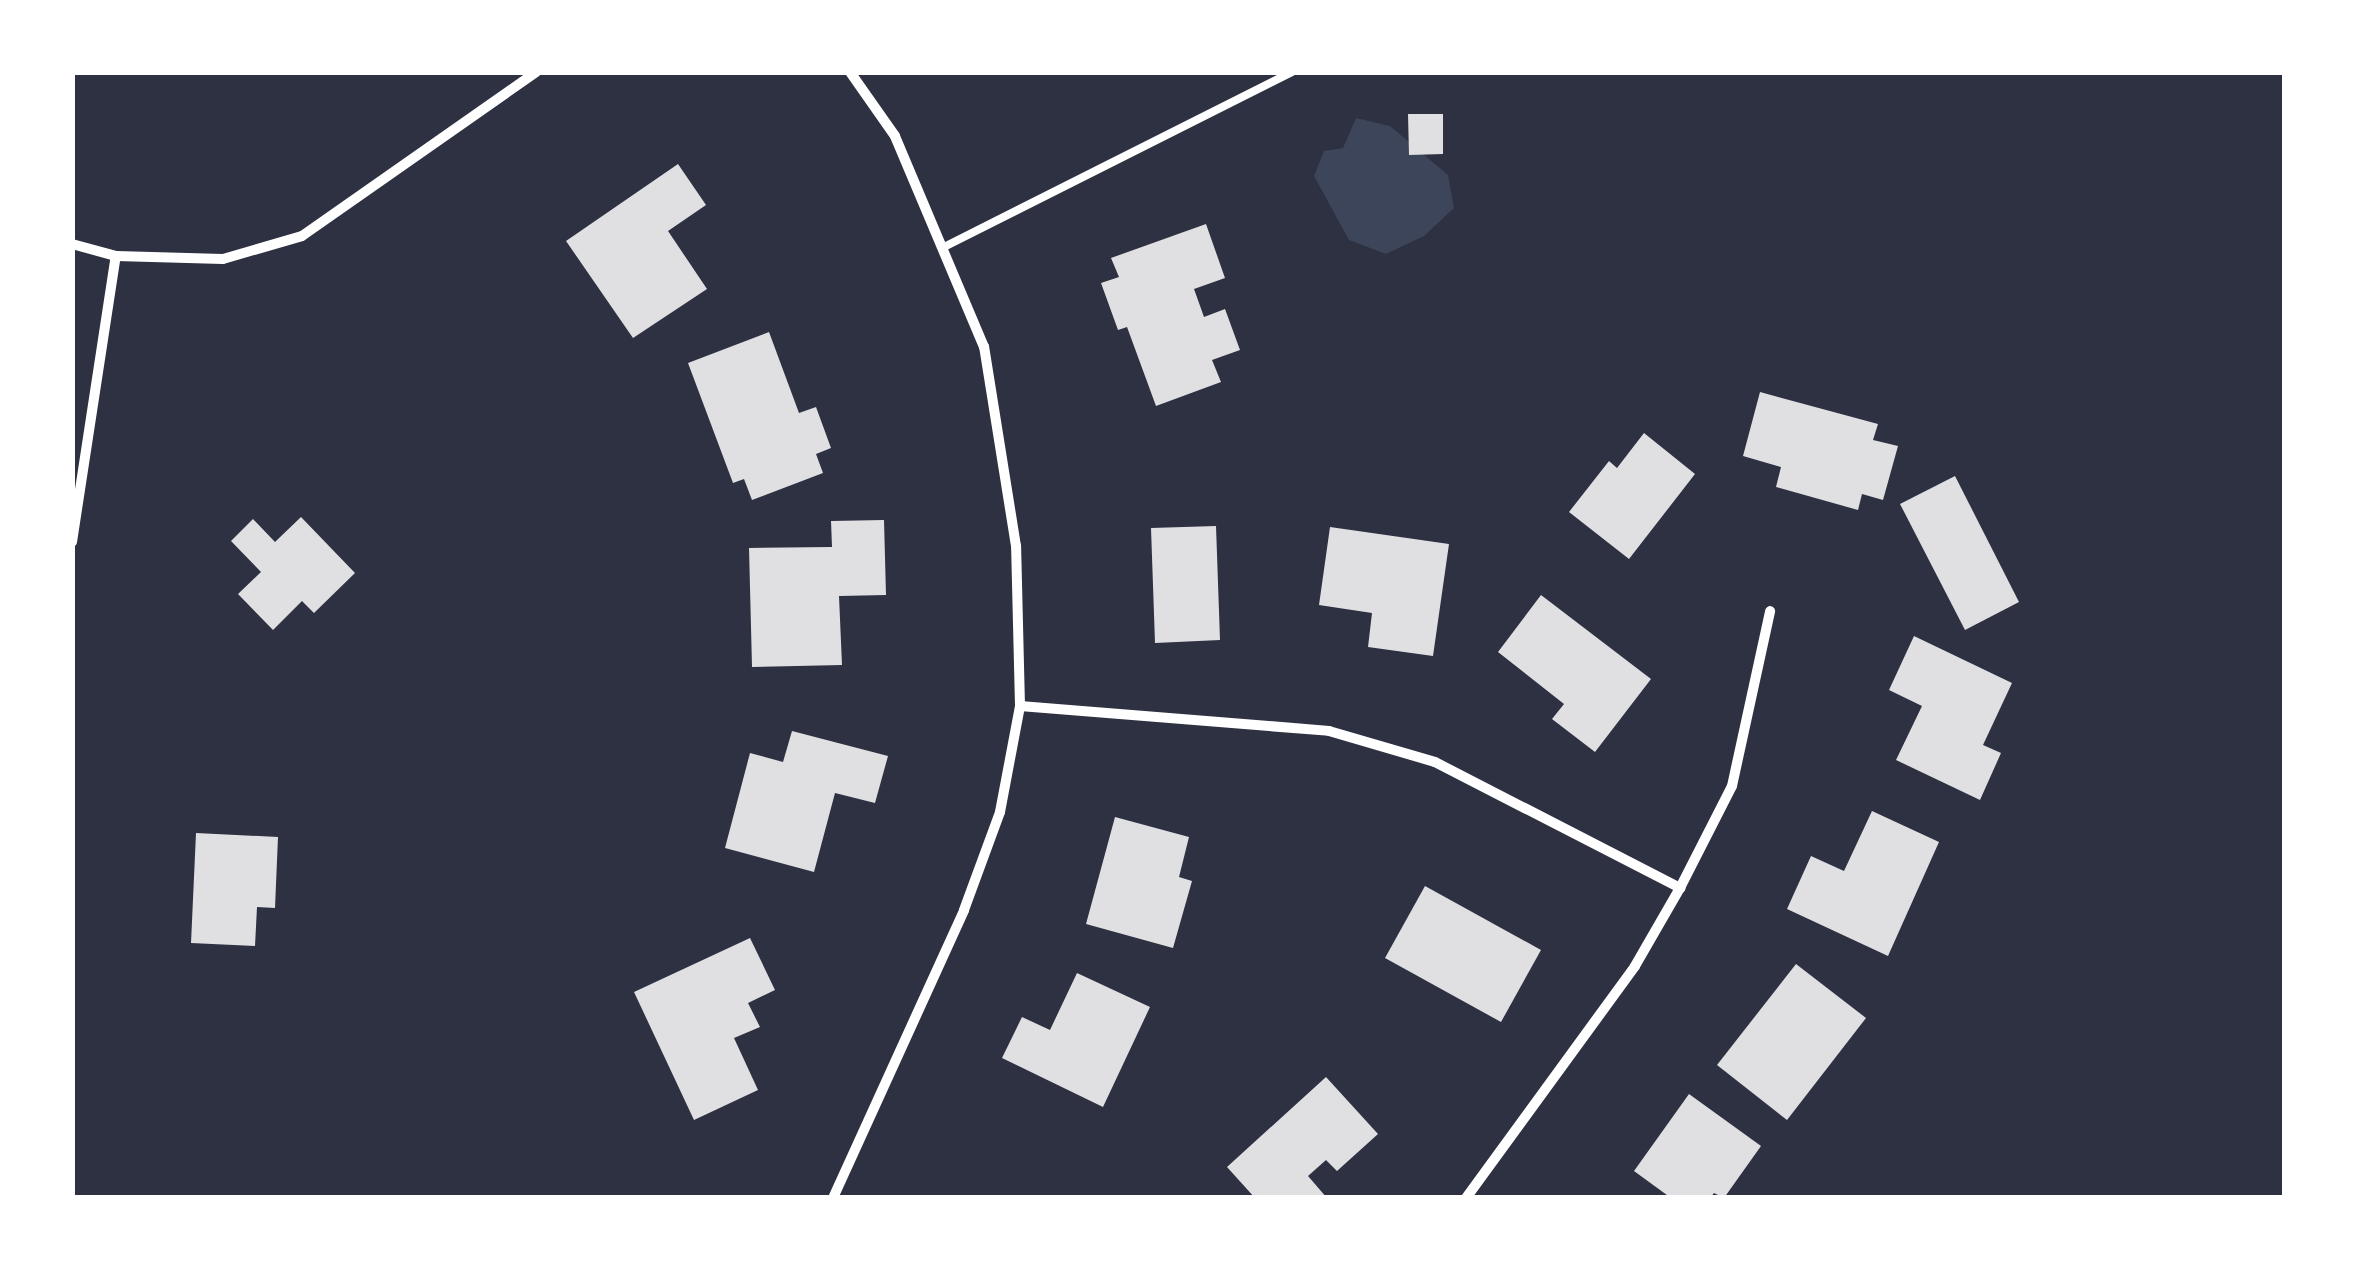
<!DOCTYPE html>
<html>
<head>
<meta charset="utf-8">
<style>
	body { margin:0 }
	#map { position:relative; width:2357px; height:1270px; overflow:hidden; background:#2d3142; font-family:Signika,sans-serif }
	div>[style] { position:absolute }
	.green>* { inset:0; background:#3c4559 }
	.building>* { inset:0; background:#e0e0e3 }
	.service>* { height:8px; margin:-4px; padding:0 4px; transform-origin:4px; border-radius:4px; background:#fff }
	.minor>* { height:10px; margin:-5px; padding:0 5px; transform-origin:5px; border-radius:5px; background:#fff }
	span { translate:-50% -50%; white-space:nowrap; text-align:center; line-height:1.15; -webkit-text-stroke:8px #fff; paint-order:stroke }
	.frame { position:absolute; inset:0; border:75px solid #fff; pointer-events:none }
</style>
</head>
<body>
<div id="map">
	<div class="green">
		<div style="clip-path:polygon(1356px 118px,1390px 126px,1448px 175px,1454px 208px,1424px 236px,1386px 254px,1349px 240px,1314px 176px,1324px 151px,1343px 148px)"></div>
	</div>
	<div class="building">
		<div style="clip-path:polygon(1408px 114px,1443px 114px,1443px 154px,1409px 155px)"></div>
		<div style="clip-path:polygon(678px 164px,706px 205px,668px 231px,707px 289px,633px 338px,566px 241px)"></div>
		<div style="clip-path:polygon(1206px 224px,1225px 278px,1194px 289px,1204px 317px,1225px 309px,1240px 350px,1212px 360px,1221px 382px,1156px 406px,1127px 327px,1118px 330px,1101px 283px,1119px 277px,1111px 258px)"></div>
		<div style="clip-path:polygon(769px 332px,799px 413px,816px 407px,831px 448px,816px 454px,823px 473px,752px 500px,744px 479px,733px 483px,688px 363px)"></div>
		<div style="clip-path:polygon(1760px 392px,1878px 424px,1873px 440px,1898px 446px,1883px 500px,1862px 494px,1858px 510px,1776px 487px,1781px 467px,1743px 456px)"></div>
		<div style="clip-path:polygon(1644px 433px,1695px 474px,1629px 559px,1569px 512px,1609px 461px,1617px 468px)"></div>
		<div style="clip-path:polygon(1955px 476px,2019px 602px,1965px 630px,1900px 504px)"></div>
		<div style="clip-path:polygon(301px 517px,355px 573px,314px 613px,302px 601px,273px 630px,238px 594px,261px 572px,231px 541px,253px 519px,275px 542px)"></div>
		<div style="clip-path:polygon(884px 520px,886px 595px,839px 596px,842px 665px,752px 667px,749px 548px,832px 547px,831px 521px)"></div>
		<div style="clip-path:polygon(1216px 526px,1220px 640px,1155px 643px,1151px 528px)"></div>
		<div style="clip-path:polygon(1330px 527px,1449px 544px,1433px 656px,1368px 647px,1372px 613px,1319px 605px)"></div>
		<div style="clip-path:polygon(1541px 595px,1651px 679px,1595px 752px,1552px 719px,1564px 704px,1498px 652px)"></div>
		<div style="clip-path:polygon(1914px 636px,2012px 683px,1983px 745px,2001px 753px,1980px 800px,1896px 760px,1922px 706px,1889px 690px)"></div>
		<div style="clip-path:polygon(792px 731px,888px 756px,875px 803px,835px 793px,814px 872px,725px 848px,750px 753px,783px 762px)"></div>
		<div style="clip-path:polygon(1872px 811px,1939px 842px,1888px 956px,1787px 909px,1811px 856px,1844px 871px)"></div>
		<div style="clip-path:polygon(1115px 817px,1189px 837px,1179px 877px,1192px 881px,1173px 948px,1086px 924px)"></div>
		<div style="clip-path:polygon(196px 833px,278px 837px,275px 908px,257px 907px,255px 946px,191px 943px)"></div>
		<div style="clip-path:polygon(1425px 886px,1541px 950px,1501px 1022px,1385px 958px)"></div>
		<div style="clip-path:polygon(750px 938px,775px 990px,748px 1003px,760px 1027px,734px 1038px,758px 1090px,694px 1120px,634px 992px)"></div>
		<div style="clip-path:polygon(1796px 964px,1866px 1018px,1787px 1120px,1717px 1065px)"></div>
		<div style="clip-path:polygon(1077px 973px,1150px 1007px,1103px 1107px,1002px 1058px,1022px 1017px,1050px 1030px)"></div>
		<div style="clip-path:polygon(1326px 1077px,1378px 1134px,1337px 1171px,1326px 1160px,1308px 1176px,1327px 1198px,1255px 1198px,1227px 1167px)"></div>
		<div style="clip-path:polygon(1689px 1094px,1761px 1146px,1724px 1198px,1714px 1193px,1710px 1198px,1671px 1198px,1634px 1171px)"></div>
	</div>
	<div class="service">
		<div style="left:942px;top:248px;width:392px;rotate:-26.7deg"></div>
	</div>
	<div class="minor">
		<div style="left:72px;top:244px;width:46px;rotate:15.3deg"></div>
		<div style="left:116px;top:256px;width:107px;rotate:1.6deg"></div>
		<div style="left:223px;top:259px;width:82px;rotate:-16.2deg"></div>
		<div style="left:302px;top:236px;width:286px;rotate:-35deg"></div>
		<div style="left:72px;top:542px;width:289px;rotate:-81.3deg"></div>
		<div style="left:1020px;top:706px;width:310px;rotate:4.6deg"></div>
		<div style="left:1329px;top:731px;width:110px;rotate:16.3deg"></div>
		<div style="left:1435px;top:762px;width:276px;rotate:27.2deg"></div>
		<div style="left:833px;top:1198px;width:316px;rotate:-65.5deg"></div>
		<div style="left:964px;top:910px;width:104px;rotate:-69.8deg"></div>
		<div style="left:1000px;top:812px;width:108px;rotate:-79.3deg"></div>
		<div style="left:1020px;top:706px;width:160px;rotate:-91.4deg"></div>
		<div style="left:1016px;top:546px;width:202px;rotate:-99.1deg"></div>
		<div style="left:984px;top:347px;width:229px;rotate:-112.9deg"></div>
		<div style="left:895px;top:136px;width:78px;rotate:-125.1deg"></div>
		<div style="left:1466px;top:1198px;width:287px;rotate:-53.9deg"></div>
		<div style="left:1635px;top:966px;width:90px;rotate:-60deg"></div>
		<div style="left:1680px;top:888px;width:114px;rotate:-63deg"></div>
		<div style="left:1732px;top:786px;width:179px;rotate:-77.7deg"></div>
	</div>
	<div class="frame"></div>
</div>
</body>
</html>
